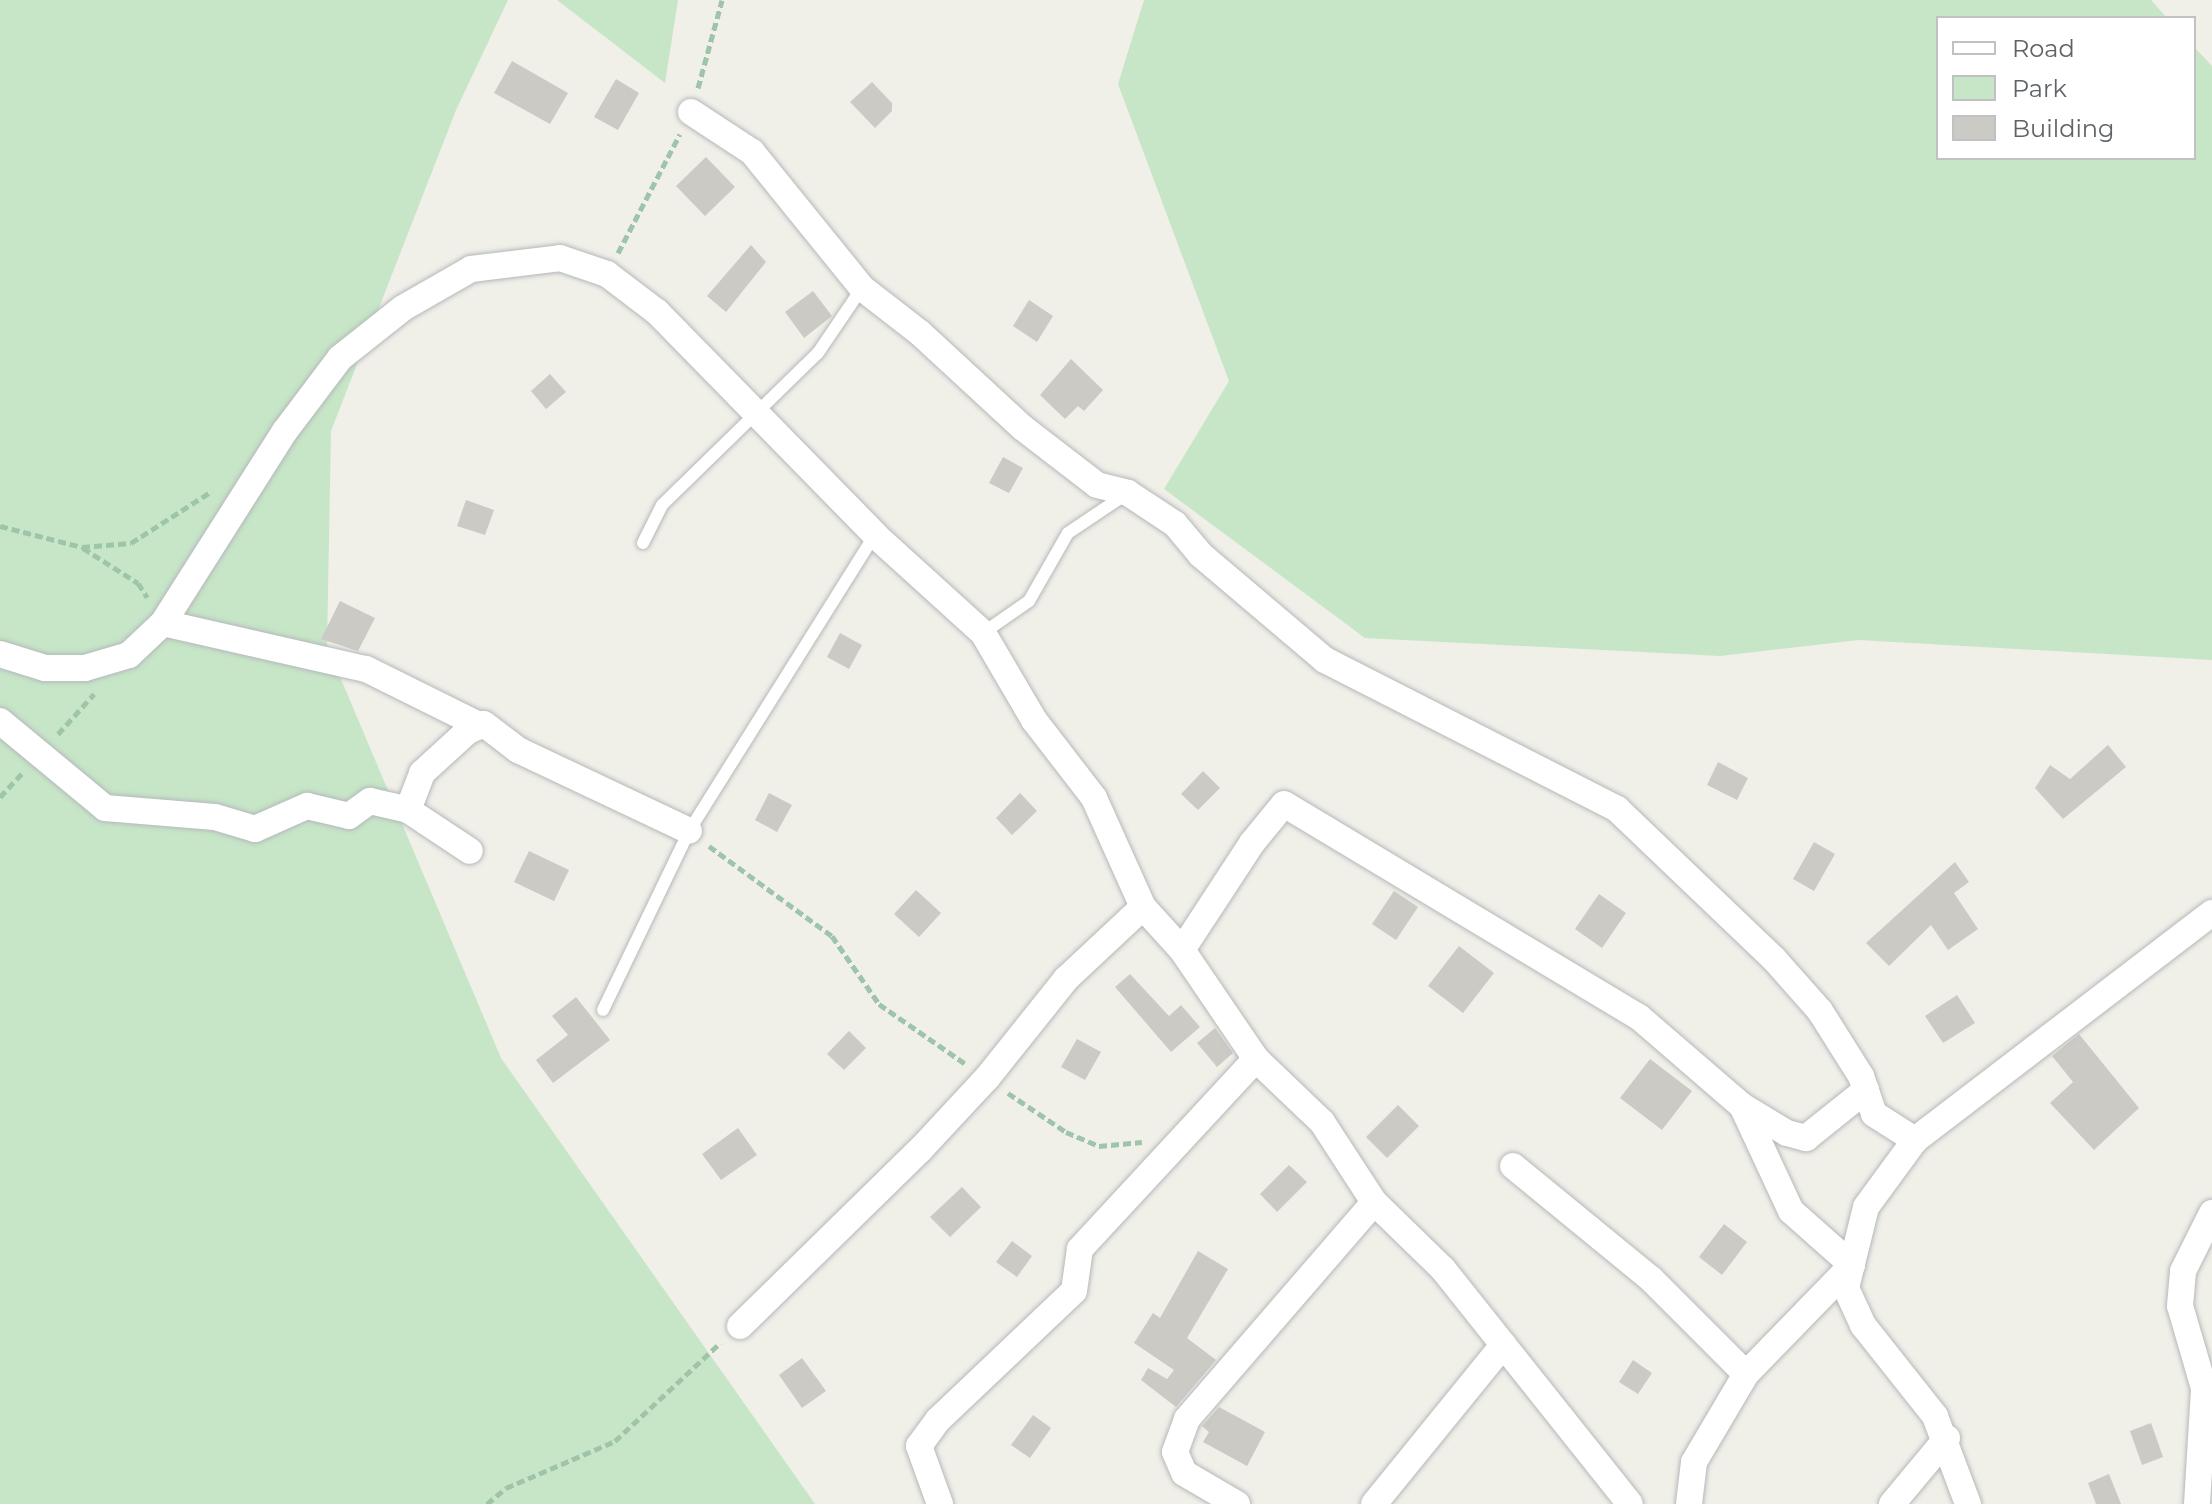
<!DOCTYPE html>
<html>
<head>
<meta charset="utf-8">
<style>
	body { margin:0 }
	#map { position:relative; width:2212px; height:1504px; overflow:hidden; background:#f0efe8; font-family:Montserrat,sans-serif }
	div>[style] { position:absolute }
	.green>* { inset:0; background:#c6e6c7 }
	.building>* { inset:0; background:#cccac4 }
	.path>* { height:5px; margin-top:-2.5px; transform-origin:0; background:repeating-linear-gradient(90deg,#9ec4aa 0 8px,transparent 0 12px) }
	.roads { filter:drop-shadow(0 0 2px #b5b8bb) drop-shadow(0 0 2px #b5b8bb) }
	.service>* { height:12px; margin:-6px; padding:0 6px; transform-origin:6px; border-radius:6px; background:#fff }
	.minor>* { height:26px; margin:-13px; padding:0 13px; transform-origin:13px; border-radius:13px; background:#fff }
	span { translate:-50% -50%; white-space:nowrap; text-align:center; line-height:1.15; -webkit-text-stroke:8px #fff; paint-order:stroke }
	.legend { position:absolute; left:1936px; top:16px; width:260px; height:144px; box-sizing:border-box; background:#fff; border:2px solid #bfc1c2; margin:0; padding:10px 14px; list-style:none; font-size:24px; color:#5f6367 }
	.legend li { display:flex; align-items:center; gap:16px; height:40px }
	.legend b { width:40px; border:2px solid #bfc1c2 }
</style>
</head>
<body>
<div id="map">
	<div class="green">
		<div style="clip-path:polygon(0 0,508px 0,456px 110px,331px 431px,327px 646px,501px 1058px,815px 1504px,0 1504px)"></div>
		<div style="clip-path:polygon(557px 0,678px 0,665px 83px)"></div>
		<div style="clip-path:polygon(1144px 0,2151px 0,2167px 18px,1938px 18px,1938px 158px,2194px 158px,2194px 47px,2212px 66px,2212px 660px,1859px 640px,1720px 656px,1365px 638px,1164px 489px,1229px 381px,1118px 84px)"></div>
	</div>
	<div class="building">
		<div style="clip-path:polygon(512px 61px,568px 93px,550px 124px,494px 93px)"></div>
		<div style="clip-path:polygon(616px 79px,639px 93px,618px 130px,594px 117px)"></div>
		<div style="clip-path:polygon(872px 82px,892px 103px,892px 111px,875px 128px,850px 102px)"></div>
		<div style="clip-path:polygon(706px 157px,735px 187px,705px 216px,676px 186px)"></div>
		<div style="clip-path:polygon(751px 245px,766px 262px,726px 312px,707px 296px)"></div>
		<div style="clip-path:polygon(813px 291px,832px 316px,804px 338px,785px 312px)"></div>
		<div style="clip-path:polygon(1029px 300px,1053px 316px,1037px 342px,1013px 326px)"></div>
		<div style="clip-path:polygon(1071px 359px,1103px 390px,1084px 411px,1078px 406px,1065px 419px,1040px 395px)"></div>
		<div style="clip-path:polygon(550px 374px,566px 392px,546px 409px,531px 391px)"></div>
		<div style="clip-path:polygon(1003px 457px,1023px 468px,1009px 493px,989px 483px)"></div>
		<div style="clip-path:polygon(466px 500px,494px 510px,485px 535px,457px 526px)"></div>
		<div style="clip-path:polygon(340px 601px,375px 618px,358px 651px,321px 639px)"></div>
		<div style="clip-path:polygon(840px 633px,862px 645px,849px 669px,827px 657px)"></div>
		<div style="clip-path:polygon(2108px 745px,2126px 767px,2063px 819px,2035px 788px,2050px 765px,2070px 779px)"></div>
		<div style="clip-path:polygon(1718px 762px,1748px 778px,1737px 800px,1707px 785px)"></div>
		<div style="clip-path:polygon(1203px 771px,1220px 788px,1198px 810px,1181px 794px)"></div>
		<div style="clip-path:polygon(769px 793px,792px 805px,777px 832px,755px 820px)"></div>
		<div style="clip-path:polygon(1020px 793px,1037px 811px,1012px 835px,996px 818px)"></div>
		<div style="clip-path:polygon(1814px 842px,1835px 854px,1814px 891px,1793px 879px)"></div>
		<div style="clip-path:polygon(529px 851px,569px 870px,554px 901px,514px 882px)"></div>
		<div style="clip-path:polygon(1955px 862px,1969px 882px,1954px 893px,1978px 929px,1948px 950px,1931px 925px,1889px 966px,1866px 943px)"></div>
		<div style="clip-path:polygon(916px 890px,941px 913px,919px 937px,894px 914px)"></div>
		<div style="clip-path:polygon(1394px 891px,1418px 907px,1396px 940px,1372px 924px)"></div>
		<div style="clip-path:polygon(1599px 894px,1626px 913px,1602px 948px,1575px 929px)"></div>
		<div style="clip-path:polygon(1459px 946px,1494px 973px,1463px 1013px,1428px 986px)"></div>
		<div style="clip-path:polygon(1130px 974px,1169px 1016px,1181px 1005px,1200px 1027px,1171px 1052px,1115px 987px)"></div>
		<div style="clip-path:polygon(1957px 995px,1975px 1023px,1943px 1043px,1925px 1016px)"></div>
		<div style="clip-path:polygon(576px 997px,610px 1040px,553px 1083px,536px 1060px,568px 1035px,552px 1016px)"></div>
		<div style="clip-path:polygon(1215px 1028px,1233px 1053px,1217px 1067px,1197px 1043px)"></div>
		<div style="clip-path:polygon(849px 1031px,866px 1048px,844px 1070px,827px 1054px)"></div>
		<div style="clip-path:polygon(2079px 1034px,2139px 1108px,2094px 1150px,2050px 1103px,2073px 1082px,2052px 1056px)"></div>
		<div style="clip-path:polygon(1077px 1039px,1101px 1052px,1085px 1080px,1061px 1067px)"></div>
		<div style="clip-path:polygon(1650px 1059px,1692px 1091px,1662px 1130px,1620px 1098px)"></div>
		<div style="clip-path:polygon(1398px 1105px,1419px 1126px,1387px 1158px,1366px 1137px)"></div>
		<div style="clip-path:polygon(738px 1128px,757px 1155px,721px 1180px,702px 1154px)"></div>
		<div style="clip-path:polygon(1289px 1165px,1307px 1182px,1277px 1212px,1260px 1194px)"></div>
		<div style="clip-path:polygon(962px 1187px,981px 1207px,950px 1237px,930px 1217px)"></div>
		<div style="clip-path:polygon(1724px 1224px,1747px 1242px,1722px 1275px,1699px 1257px)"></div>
		<div style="clip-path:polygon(1012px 1241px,1032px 1256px,1017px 1277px,996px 1262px)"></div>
		<div style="clip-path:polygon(1198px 1251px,1228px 1269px,1187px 1338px,1216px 1360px,1176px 1407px,1141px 1380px,1148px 1368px,1167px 1379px,1174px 1370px,1134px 1343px,1153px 1313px,1160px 1318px)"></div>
		<div style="clip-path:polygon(802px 1358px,826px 1391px,802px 1408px,779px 1375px)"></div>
		<div style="clip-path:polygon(1633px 1360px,1652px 1373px,1638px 1394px,1619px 1382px)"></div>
		<div style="clip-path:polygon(1219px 1407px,1265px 1432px,1247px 1466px,1203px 1442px,1209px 1432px,1202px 1426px)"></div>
		<div style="clip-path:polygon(1033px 1415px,1051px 1428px,1030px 1458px,1011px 1445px)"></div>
		<div style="clip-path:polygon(2151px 1423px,2163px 1457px,2142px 1465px,2130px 1431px)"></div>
		<div style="clip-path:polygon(2109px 1474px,2121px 1504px,2096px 1504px,2088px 1483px)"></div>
	</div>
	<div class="path">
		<div style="left:698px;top:88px;width:91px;rotate:-74.7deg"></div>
		<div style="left:618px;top:253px;width:134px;rotate:-62.5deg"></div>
		<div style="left:0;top:526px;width:85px;rotate:14.4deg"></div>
		<div style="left:82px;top:547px;width:49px;rotate:-4.7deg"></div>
		<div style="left:131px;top:543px;width:96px;rotate:-32.7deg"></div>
		<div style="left:83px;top:548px;width:65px;rotate:32.5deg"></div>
		<div style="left:138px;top:583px;width:17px;rotate:57deg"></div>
		<div style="left:58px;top:734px;width:54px;rotate:-48deg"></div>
		<div style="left:0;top:797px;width:35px;rotate:-47deg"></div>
		<div style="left:709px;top:846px;width:152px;rotate:36.2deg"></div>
		<div style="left:832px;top:936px;width:83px;rotate:55.3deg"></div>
		<div style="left:879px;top:1004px;width:107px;rotate:34.7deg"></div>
		<div style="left:1008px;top:1093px;width:70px;rotate:33.9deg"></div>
		<div style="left:1066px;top:1132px;width:36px;rotate:23deg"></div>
		<div style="left:1099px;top:1146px;width:43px;rotate:-5.3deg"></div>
		<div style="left:487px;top:1504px;width:25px;rotate:-40deg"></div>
		<div style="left:506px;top:1488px;width:119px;rotate:-23.3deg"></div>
		<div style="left:615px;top:1441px;width:144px;rotate:-43deg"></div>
	</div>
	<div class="roads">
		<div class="service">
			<div style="left:643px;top:543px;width:42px;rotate:-63.4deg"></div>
			<div style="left:662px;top:505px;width:218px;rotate:-44.3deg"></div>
			<div style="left:818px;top:353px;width:78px;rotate:-55.9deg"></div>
			<div style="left:983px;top:633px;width:56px;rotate:-34.8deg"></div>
			<div style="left:1029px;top:601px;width:78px;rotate:-60.2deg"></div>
			<div style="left:1068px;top:533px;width:70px;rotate:-33.9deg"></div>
			<div style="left:603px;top:1010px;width:199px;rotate:-64.3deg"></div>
			<div style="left:689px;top:831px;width:350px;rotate:-57.9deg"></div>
		</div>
		<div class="minor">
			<div style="left:691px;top:112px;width:73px;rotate:33.3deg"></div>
			<div style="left:752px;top:152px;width:175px;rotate:51deg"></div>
			<div style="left:862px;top:288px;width:73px;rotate:37.8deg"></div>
			<div style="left:920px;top:333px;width:140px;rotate:42.7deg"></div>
			<div style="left:1023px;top:428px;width:93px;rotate:37.6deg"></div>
			<div style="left:1097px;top:485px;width:32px;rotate:14deg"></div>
			<div style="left:1128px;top:493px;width:56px;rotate:33.4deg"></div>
			<div style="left:1175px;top:524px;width:40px;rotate:50deg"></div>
			<div style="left:1201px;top:555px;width:162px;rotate:40.3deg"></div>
			<div style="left:1325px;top:660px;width:328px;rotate:27deg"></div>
			<div style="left:1617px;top:809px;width:217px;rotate:43.7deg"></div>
			<div style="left:1774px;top:959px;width:69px;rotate:48.5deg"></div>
			<div style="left:1820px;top:1011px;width:77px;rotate:57.8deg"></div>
			<div style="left:1861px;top:1076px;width:40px;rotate:71.1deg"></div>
			<div style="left:1874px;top:1114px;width:49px;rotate:32.4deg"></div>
			<div style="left:163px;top:623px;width:208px;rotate:12.8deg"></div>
			<div style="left:366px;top:669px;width:128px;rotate:26.4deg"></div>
			<div style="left:0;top:654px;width:47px;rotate:17.3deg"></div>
			<div style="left:45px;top:668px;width:40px"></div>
			<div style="left:85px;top:668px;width:46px;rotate:-16.5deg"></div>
			<div style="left:129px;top:655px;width:47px;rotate:-43.3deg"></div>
			<div style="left:163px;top:623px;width:227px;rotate:-57.6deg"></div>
			<div style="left:285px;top:431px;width:91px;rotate:-53deg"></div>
			<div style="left:340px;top:358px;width:80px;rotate:-38.4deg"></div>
			<div style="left:403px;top:308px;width:78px;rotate:-29.8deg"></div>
			<div style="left:471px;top:269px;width:90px;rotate:-7deg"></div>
			<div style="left:560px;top:258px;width:50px;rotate:18.8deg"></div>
			<div style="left:607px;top:274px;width:63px;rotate:37.2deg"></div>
			<div style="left:657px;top:312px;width:312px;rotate:45.6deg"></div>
			<div style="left:875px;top:535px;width:146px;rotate:42.2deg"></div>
			<div style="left:983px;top:633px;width:101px;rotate:59.6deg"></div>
			<div style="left:1034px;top:720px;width:98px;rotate:52.4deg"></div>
			<div style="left:1094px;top:798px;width:120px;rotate:65.8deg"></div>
			<div style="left:1143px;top:907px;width:58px;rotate:47.8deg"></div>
			<div style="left:1182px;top:950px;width:132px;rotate:55.8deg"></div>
			<div style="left:1256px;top:1059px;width:91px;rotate:43.7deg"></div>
			<div style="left:1322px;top:1122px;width:95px;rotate:57deg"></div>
			<div style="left:1374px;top:1202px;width:96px;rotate:44.2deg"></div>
			<div style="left:1443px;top:1269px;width:300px;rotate:51.5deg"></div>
			<div style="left:0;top:721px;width:136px;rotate:39.6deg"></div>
			<div style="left:105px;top:808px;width:110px;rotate:4.7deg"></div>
			<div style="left:215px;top:817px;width:42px;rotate:16.7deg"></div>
			<div style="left:255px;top:829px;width:57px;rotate:-23.9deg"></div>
			<div style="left:307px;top:806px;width:43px;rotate:13.4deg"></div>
			<div style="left:349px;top:816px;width:26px;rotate:-36deg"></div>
			<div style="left:370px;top:801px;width:39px;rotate:13deg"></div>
			<div style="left:408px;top:810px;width:74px;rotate:33.5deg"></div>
			<div style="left:408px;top:810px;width:40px;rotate:-69deg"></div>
			<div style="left:422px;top:773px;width:62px;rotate:-42.4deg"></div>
			<div style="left:468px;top:731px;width:17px;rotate:-24deg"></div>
			<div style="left:484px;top:724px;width:43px;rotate:37.4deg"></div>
			<div style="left:518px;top:750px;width:189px;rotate:25.3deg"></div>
			<div style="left:1182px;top:950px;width:128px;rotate:-56.8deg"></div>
			<div style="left:1252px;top:843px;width:50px;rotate:-50.6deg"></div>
			<div style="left:1284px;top:804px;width:414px;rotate:31deg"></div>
			<div style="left:1639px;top:1017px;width:136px;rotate:40.8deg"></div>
			<div style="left:1742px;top:1106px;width:52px;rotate:31deg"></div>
			<div style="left:1787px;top:1133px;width:20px;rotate:15deg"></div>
			<div style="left:1806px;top:1138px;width:77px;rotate:-38.7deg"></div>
			<div style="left:1513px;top:1166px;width:178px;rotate:39.3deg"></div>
			<div style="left:1651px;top:1279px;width:134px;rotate:45deg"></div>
			<div style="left:740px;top:1326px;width:252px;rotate:-44.4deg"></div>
			<div style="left:920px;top:1150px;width:98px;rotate:-47.1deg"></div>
			<div style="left:987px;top:1078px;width:127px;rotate:-51.4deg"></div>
			<div style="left:1066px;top:979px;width:105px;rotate:-43.1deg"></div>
			<div style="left:940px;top:1504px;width:62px;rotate:-109.9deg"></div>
			<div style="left:919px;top:1446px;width:32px;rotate:-54deg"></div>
			<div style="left:938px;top:1420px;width:187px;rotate:-43.5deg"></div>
			<div style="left:1074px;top:1291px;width:42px;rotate:-81.9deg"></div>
			<div style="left:1080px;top:1249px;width:259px;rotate:-47.2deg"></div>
			<div style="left:1237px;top:1504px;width:61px;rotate:-149.7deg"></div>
			<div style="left:1184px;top:1473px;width:23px;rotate:-113deg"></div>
			<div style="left:1175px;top:1452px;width:35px;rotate:-70deg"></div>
			<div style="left:1187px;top:1419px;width:286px;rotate:-49.2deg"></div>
			<div style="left:1374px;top:1504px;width:205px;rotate:-50.9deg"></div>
			<div style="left:1689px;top:1504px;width:42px;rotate:-83.2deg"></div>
			<div style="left:1694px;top:1462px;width:102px;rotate:-59.4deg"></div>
			<div style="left:1746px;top:1374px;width:152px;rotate:-45.8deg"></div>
			<div style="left:1852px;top:1265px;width:81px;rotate:-138.5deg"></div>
			<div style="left:1791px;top:1211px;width:116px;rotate:-115deg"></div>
			<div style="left:1892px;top:1504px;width:86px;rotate:-50.2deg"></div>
			<div style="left:1968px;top:1504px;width:94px;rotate:-110.6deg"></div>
			<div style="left:1935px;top:1416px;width:116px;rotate:-128.4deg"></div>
			<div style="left:1863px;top:1325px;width:41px;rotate:-114.7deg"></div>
			<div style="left:1846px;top:1288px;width:83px;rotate:-76.1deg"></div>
			<div style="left:1866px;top:1207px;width:83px;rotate:-53.8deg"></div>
			<div style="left:1915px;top:1140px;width:374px;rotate:-37.4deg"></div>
			<div style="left:2197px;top:1504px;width:116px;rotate:-86.5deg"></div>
			<div style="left:2204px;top:1388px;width:85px;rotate:-106.3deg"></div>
			<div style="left:2180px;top:1306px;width:35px;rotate:-85deg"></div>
			<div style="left:2183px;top:1271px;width:65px;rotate:-63.4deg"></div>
		</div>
	</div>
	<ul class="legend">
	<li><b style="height:10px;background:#fff"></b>Road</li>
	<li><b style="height:22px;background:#c6e6c7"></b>Park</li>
	<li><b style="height:22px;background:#cccac4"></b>Building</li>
	</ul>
</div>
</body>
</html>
